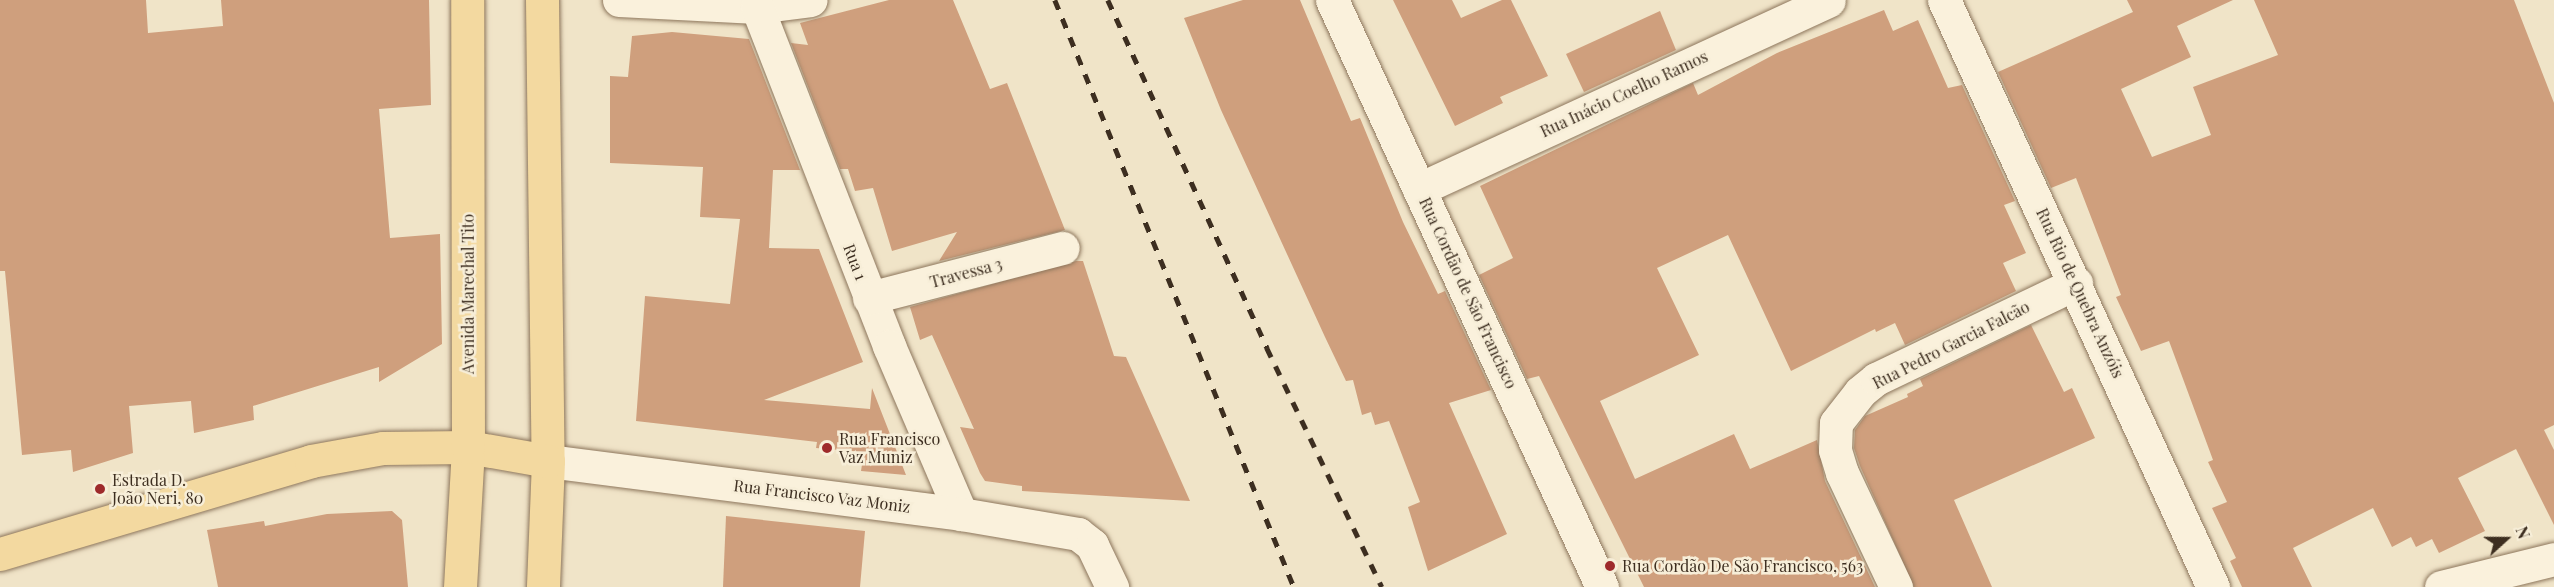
<!DOCTYPE html>
<html>
<head>
<meta charset="utf-8">
<style>
	body { margin:0 }
	#map { position:relative; width:2554px; height:587px; overflow:hidden; background:#f0e4c8; font-family:"Playfair Display",serif }
	div>[style] { position:absolute }
	.building>* { inset:0; background:#cf9f7d }
	.roads { filter:drop-shadow(0 0 2px #8d765c) drop-shadow(0 0 2px #8d765c) }
	.minor>* { height:33px; margin:-16.5px; padding:0 16.5px; transform-origin:16.5px; border-radius:16.5px; background:#faf1dc }
	.tertiary>* { height:33px; margin:-16.5px; padding:0 16.5px; transform-origin:16.5px; border-radius:16.5px; background:#faf1dc }
	.primary>* { height:33px; margin:-16.5px; padding:0 16.5px; transform-origin:16.5px; border-radius:16.5px; background:#f3d9a0 }
	.rail>* { height:4.5px; margin-top:-2.25px; transform-origin:0; background:repeating-linear-gradient(90deg,#3d2e20 0 10px,transparent 0 20px) }
	.dots>* { width:16px; height:16px; translate:-50% -50%; box-sizing:border-box; border:3px solid #f7eed8; border-radius:50% }
	span { translate:-50% -50%; white-space:nowrap; text-align:center; line-height:1.15; -webkit-text-stroke:5px #f7eed8; paint-order:stroke }
	.street-label { font-size:16px; color:#3d2e20 }
	.poi-label { font-size:16px; color:#3d2e20 }
	.left { translate:0 -50%; text-align:left }
	.north { position:absolute; left:2476px; top:509px; width:60px; height:60px; -webkit-text-stroke:4px #f7eed8; paint-order:stroke; rotate:69deg; font-size:16px; font-weight:700; line-height:24px; text-align:center; color:#3d2e20 }
	.north::after { content:''; display:block; margin:auto; width:21px; height:27px; background:#3d2e20; clip-path:polygon(50% 0,100% 100%,50% 72%,0 100%) }
</style>
</head>
<body>
<div id="map">
	<div class="building">
		<div style="clip-path:polygon(0 0,146px 0,148px 33px,223px 26px,221px 0,429px 0,431px 105px,379px 109px,390px 238px,440px 234px,442px 344px,379px 382px,379px 367px,253px 406px,254px 420px,194px 433px,191px 401px,129px 406px,133px 453px,73px 472px,71px 450px,22px 455px,5px 271px,0 271px)"></div>
		<div style="clip-path:polygon(889px 0,953px 0,990px 89px,1007px 83px,1065px 230px,939px 261px,957px 232px,892px 251px,873px 188px,855px 191px,848px 169px,840px 169px,791px 43px,808px 45px,800px 23px)"></div>
		<div style="clip-path:polygon(1243px 0,1300px 0,1351px 121px,1360px 118px,1403px 222px,1438px 294px,1445px 291px,1491px 390px,1449px 403px,1507px 534px,1428px 571px,1408px 507px,1420px 502px,1389px 421px,1375px 425px,1371px 412px,1362px 415px,1353px 380px,1346px 381px,1325px 337px,1221px 110px,1184px 18px)"></div>
		<div style="clip-path:polygon(1393px 0,1452px 0,1461px 18px,1502px 0,1511px 0,1548px 76px,1500px 97px,1503px 103px,1455px 126px)"></div>
		<div style="clip-path:polygon(2127px 0,2233px 0,2177px 26px,2191px 57px,2121px 89px,2152px 157px,2211px 135px,2193px 87px,2278px 55px,2254px 0,2514px 0,2554px 103px,2554px 425px,2544px 430px,2554px 450px,2554px 525px,2516px 449px,2458px 478px,2485px 531px,2439px 553px,2432px 539px,2416px 547px,2411px 537px,2392px 547px,2373px 508px,2293px 548px,2312px 587px,2242px 587px,2230px 561px,2236px 558px,2212px 508px,2227px 502px,2208px 462px,2213px 460px,2169px 341px,2141px 351px,2116px 297px,2121px 295px,2076px 178px,2051px 188px,1998px 72px,2133px 12px)"></div>
		<div style="clip-path:polygon(1884px 10px,1893px 31px,1918px 20px,1948px 88px,1962px 85px,2015px 201px,2004px 205px,2026px 253px,2003px 263px,2016px 291px,1905px 345px,1895px 323px,1876px 332px,1875px 329px,1791px 371px,1728px 235px,1657px 268px,1699px 355px,1600px 401px,1635px 479px,1734px 434px,1750px 469px,1817px 440px,1825px 481px,1875px 587px,1644px 587px,1539px 376px,1527px 379px,1479px 275px,1513px 258px,1480px 186px,1693px 83px,1698px 95px,1777px 53px)"></div>
		<div style="clip-path:polygon(1660px 11px,1676px 50px,1584px 92px,1566px 54px)"></div>
		<div style="clip-path:polygon(672px 32px,749px 39px,800px 170px,773px 170px,769px 248px,819px 249px,863px 362px,764px 400px,870px 409px,872px 388px,906px 475px,861px 471px,864px 452px,816px 448px,817px 442px,636px 421px,645px 296px,730px 304px,740px 219px,700px 217px,703px 167px,610px 163px,610px 76px,628px 77px,632px 36px)"></div>
		<div style="clip-path:polygon(1076px 261px,1083px 261px,1114px 356px,1126px 357px,1190px 501px,1022px 491px,1022px 486px,985px 481px,980px 473px,960px 427px,974px 429px,932px 335px,920px 340px,910px 307px)"></div>
		<div style="clip-path:polygon(2031px 325px,2064px 392px,2072px 388px,2095px 438px,1954px 500px,1992px 587px,1914px 587px,1860px 466px,1854px 448px,1855px 430px,1865px 416px,1908px 397px,1907px 394px,1923px 386px,1920px 379px)"></div>
		<div style="clip-path:polygon(392px 511px,402px 520px,408px 587px,218px 587px,207px 530px,264px 521px,265px 526px,327px 514px)"></div>
		<div style="clip-path:polygon(726px 516px,865px 531px,860px 587px,723px 587px)"></div>
	</div>
	<div class="roads">
		<div class="minor">
			<div style="left:619px;top:0;width:138px;rotate:2.9deg"></div>
			<div style="left:757px;top:7px;width:54px;rotate:-7.4deg"></div>
			<div style="left:1944px;top:0;width:646px;rotate:65.38deg"></div>
			<div style="left:757px;top:7px;width:364px;rotate:68.7deg"></div>
			<div style="left:889px;top:346px;width:183px;rotate:66.8deg"></div>
			<div style="left:1419px;top:189px;width:451px;rotate:-24.7deg"></div>
			<div style="left:869px;top:298px;width:200px;rotate:-14.5deg"></div>
			<div style="left:548px;top:461px;width:416px;rotate:7.3deg"></div>
			<div style="left:961px;top:514px;width:119px;rotate:9.7deg"></div>
			<div style="left:1078px;top:534px;width:18px;rotate:38deg"></div>
			<div style="left:1092px;top:545px;width:47px;rotate:64.5deg"></div>
			<div style="left:1896px;top:587px;width:126px;rotate:-115.3deg"></div>
			<div style="left:1842px;top:473px;width:24px;rotate:-107deg"></div>
			<div style="left:1835px;top:450px;width:27px;rotate:-88deg"></div>
			<div style="left:1836px;top:423px;width:39px;rotate:-52deg"></div>
			<div style="left:1860px;top:392px;width:21px;rotate:-39deg"></div>
			<div style="left:1876px;top:379px;width:222px;rotate:-25.6deg"></div>
			<div style="left:2441px;top:587px;width:116px;rotate:-13.9deg"></div>
		</div>
		<div class="tertiary">
			<div style="left:1332px;top:0;width:646px;rotate:65.3deg"></div>
		</div>
		<div class="primary">
			<div style="left:542px;top:0;width:461px;rotate:89.3deg"></div>
			<div style="left:548px;top:461px;width:126px;rotate:92.3deg"></div>
			<div style="left:0;top:554px;width:325px;rotate:-16.6deg"></div>
			<div style="left:311px;top:461px;width:73px;rotate:-10.2deg"></div>
			<div style="left:383px;top:448px;width:85px;rotate:-0.7deg"></div>
			<div style="left:468px;top:447px;width:81px;rotate:9.9deg"></div>
			<div style="left:460px;top:587px;width:140px;rotate:-86.7deg"></div>
			<div style="left:468px;top:447px;width:447px;rotate:-90.1deg"></div>
		</div>
	</div>
	<div class="rail">
		<div style="left:1055px;top:0;width:634px;rotate:67.85deg"></div>
		<div style="left:1108px;top:0;width:383px;rotate:65.4deg"></div>
		<div style="left:1267px;top:348px;width:265px;rotate:64.3deg"></div>
	</div>
	<div class="dots">
		<div style="left:827px;top:448px;background:#9e2a2b"></div>
		<div style="left:100px;top:489px;background:#9e2a2b"></div>
		<div style="left:1610px;top:566px;background:#9e2a2b"></div>
	</div>
	<div class="street-label">
		<span style="left:1624px;top:94px;rotate:-25deg">Rua Inácio Coelho Ramos</span>
		<span style="left:855px;top:262px;rotate:69deg">Rua 1</span>
		<span style="left:966px;top:273px;rotate:-15deg">Travessa 3</span>
		<span style="left:1468px;top:293px;rotate:65deg">Rua Cordão de São Francisco</span>
		<span style="left:2080px;top:293px;rotate:65deg">Rua Rio de Quebra Anzóis</span>
		<span style="left:468px;top:294px;rotate:-90deg">Avenida Marechal Tito</span>
		<span style="left:1951px;top:345px;rotate:-27deg">Rua Pedro Garcia Falcão</span>
		<span style="left:822px;top:496px;rotate:7deg">Rua Francisco Vaz Moniz</span>
	</div>
	<div class="poi-label">
		<span class="left" style="left:839px;top:448px">Rua Francisco<br>Vaz Muniz</span>
		<span class="left" style="left:112px;top:489px">Estrada D.<br>João Neri, 80</span>
		<span class="left" style="left:1622px;top:566px">Rua Cordão De São Francisco, 563</span>
	</div>
	<div class="north">N</div>
</div>
</body>
</html>
